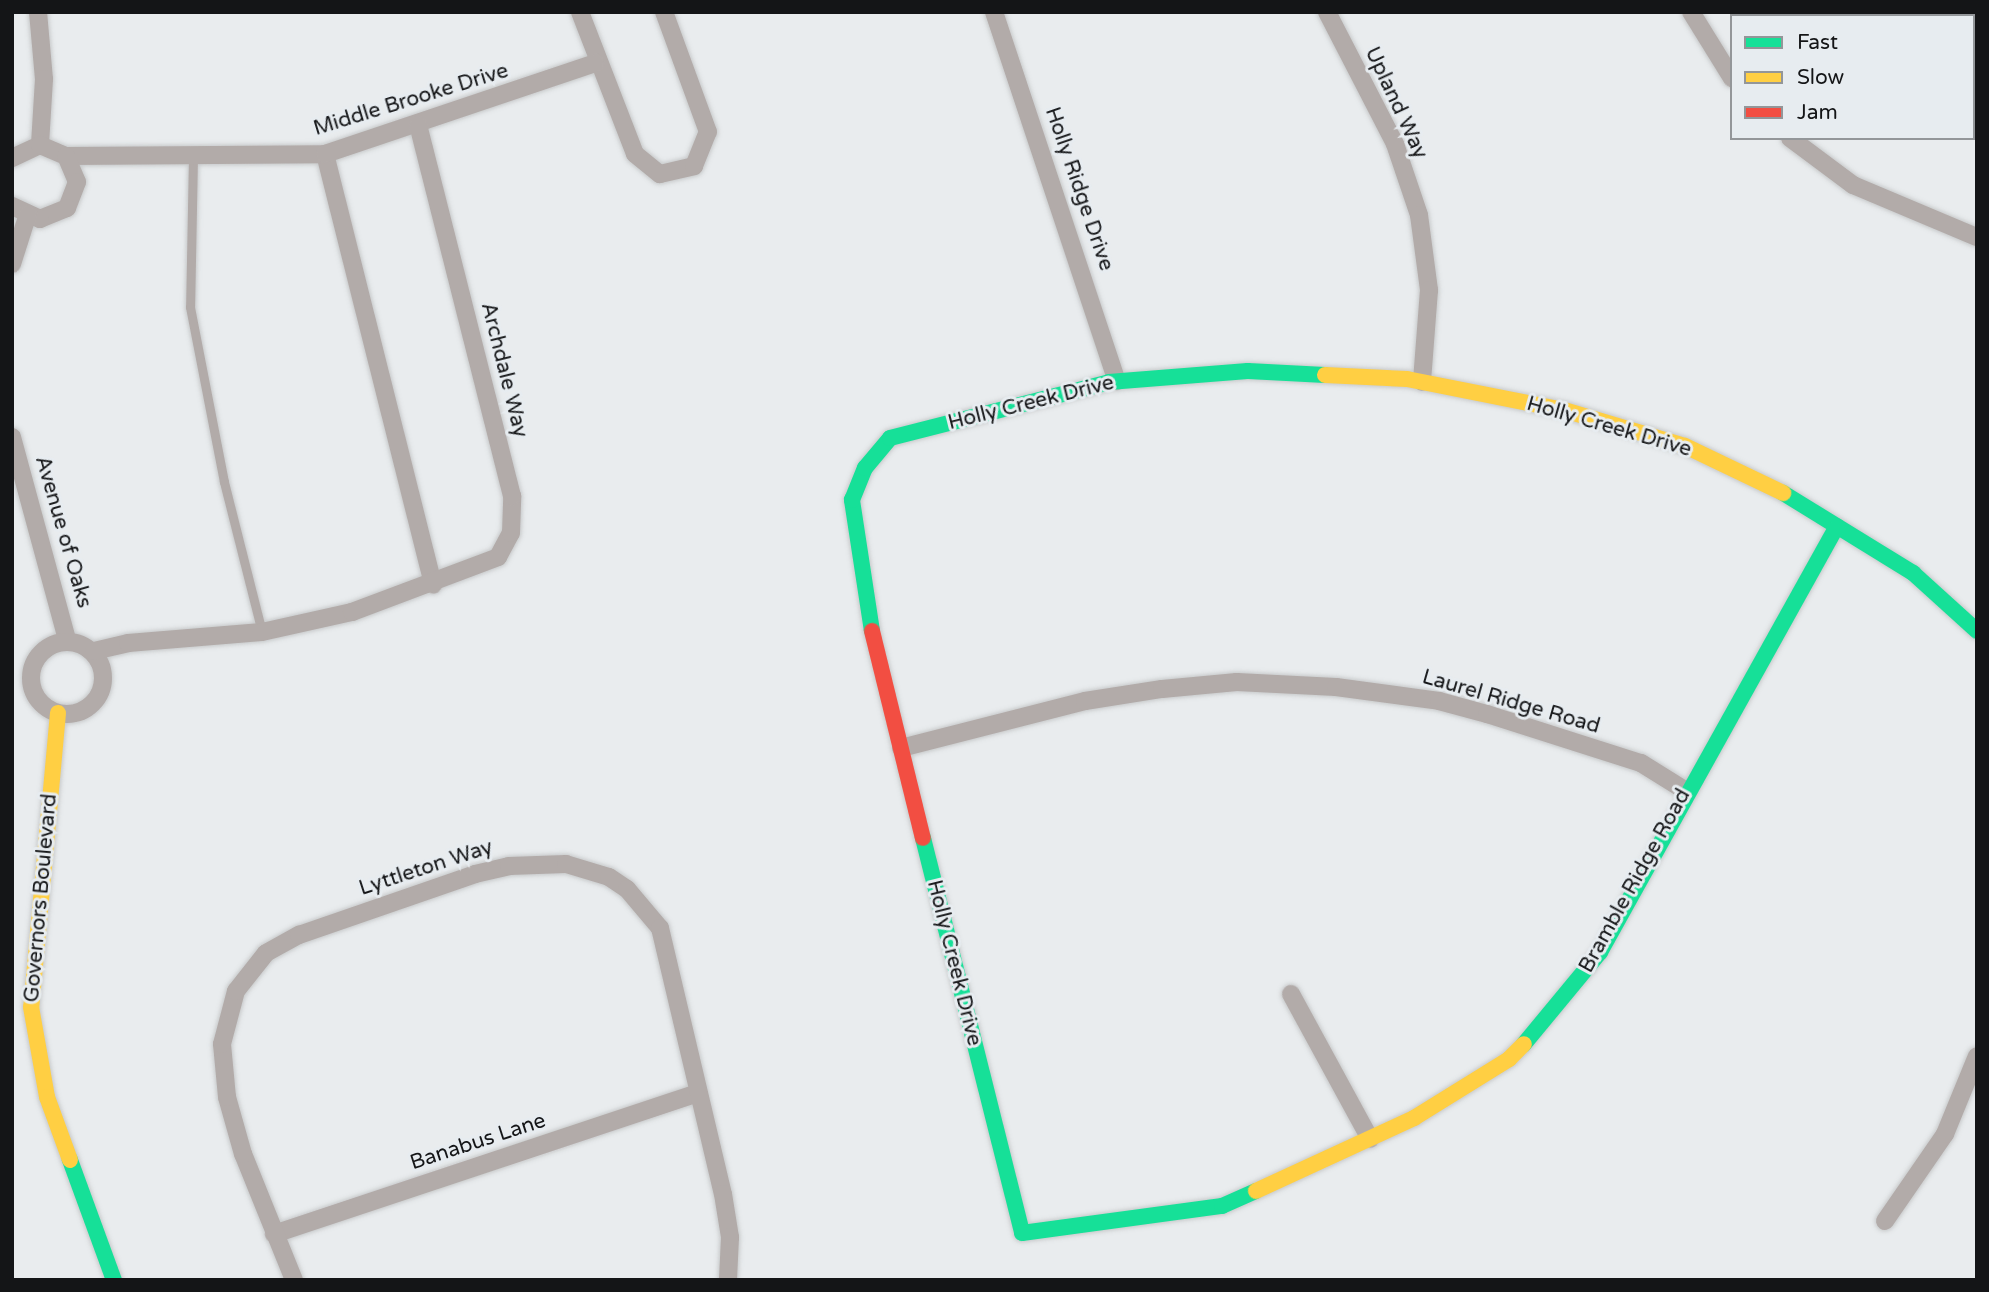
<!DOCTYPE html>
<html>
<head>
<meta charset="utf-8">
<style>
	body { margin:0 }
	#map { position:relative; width:1989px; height:1292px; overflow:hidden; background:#e9ecee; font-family:"Varela Round",sans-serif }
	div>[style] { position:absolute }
	.roads { filter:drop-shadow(0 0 2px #c8cacb) drop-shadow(0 0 2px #c8cacb) }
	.lane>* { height:9px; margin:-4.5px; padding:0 4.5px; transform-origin:4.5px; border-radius:4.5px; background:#b2aba9 }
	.street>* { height:18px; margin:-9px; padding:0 9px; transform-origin:9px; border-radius:9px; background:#b2aba9 }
	.street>.ring { margin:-9px; padding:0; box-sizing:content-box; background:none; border:18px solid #b2aba9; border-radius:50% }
	.fast>* { height:16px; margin:-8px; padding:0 8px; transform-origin:8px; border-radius:8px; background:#16e098 }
	.slow>* { height:16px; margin:-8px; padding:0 8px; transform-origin:8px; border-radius:8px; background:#ffcf43 }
	.jam>* { height:16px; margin:-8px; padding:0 8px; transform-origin:8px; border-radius:8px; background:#f24e42 }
	span { translate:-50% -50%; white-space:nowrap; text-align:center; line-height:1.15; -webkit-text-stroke:6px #e7ecf0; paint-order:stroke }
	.street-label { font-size:21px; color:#141517 }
	.frame { position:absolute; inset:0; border:14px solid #141517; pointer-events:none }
	.legend { position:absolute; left:1730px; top:14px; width:245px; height:126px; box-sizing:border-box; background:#e7ecf0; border:2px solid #939699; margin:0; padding:9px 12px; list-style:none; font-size:21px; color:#141517 }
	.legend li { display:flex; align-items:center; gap:14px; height:35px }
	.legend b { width:35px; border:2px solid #939699 }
</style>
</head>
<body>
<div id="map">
	<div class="roads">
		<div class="lane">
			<div style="left:193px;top:156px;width:151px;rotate:91.1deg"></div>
			<div style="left:190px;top:307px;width:178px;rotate:79deg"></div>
			<div style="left:224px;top:482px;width:155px;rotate:75.8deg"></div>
		</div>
		<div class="street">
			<div style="left:38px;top:12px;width:67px;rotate:84.9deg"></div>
			<div style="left:44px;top:79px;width:66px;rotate:93.5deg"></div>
			<div style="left:580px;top:12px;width:152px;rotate:68.8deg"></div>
			<div style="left:635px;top:154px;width:32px;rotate:39deg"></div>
			<div style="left:660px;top:174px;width:35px;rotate:-13deg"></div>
			<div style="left:694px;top:166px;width:37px;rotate:-68deg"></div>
			<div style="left:708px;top:132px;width:128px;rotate:-110.1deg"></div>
			<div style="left:994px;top:12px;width:389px;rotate:71.6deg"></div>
			<div style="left:1327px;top:12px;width:148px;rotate:62.7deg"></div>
			<div style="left:1395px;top:144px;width:75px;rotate:71.3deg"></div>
			<div style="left:1419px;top:215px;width:76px;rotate:82.4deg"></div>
			<div style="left:1429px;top:290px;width:92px;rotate:94.4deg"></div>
			<div style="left:1691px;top:12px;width:78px;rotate:58.2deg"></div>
			<div style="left:1790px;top:138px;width:79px;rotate:36.7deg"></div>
			<div style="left:1853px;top:185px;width:134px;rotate:22.8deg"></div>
			<div style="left:325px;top:154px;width:444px;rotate:75.9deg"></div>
			<div style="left:66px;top:156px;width:259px;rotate:-0.4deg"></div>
			<div style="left:325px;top:154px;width:285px;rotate:-18.6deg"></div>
			<div style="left:12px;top:158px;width:31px;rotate:-25deg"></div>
			<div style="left:40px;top:145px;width:28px;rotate:23deg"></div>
			<div style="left:66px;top:156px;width:28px;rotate:67deg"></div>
			<div style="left:77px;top:182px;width:28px;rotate:111deg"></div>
			<div style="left:67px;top:208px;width:29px;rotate:158deg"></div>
			<div style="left:40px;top:219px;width:31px;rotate:-155deg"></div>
			<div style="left:12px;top:264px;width:52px;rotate:-72.3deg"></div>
			<div style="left:12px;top:437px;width:210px;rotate:74.8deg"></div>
			<div class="ring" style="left:31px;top:642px;width:54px;height:54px"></div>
			<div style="left:94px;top:651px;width:35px;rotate:-13deg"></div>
			<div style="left:128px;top:643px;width:134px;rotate:-4.7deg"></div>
			<div style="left:262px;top:632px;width:92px;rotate:-12.5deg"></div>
			<div style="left:352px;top:612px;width:156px;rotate:-20.6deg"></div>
			<div style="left:498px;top:557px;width:27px;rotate:-62deg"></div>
			<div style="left:511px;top:533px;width:37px;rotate:-88deg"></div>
			<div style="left:512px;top:496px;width:383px;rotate:-104.2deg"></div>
			<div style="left:901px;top:748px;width:190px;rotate:-14.3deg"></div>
			<div style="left:1085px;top:701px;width:78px;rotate:-8.9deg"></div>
			<div style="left:1162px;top:689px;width:75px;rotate:-5.3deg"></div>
			<div style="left:1237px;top:682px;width:99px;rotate:2.9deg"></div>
			<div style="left:1336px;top:687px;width:104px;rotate:7.7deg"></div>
			<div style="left:1439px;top:701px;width:50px;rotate:15.2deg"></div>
			<div style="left:1487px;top:714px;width:162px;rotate:17.7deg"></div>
			<div style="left:1641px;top:763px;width:53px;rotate:31.9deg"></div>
			<div style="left:1291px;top:994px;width:165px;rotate:61.4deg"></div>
			<div style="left:1885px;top:1221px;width:106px;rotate:-55.4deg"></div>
			<div style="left:1945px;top:1134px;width:84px;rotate:-67.7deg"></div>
			<div style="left:274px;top:1234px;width:446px;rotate:-18.4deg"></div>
			<div style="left:294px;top:1280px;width:136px;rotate:-112deg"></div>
			<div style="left:243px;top:1154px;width:59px;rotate:-105.7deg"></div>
			<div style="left:227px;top:1097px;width:53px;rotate:-95.4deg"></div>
			<div style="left:222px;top:1044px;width:55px;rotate:-75.2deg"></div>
			<div style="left:236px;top:991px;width:48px;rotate:-51.7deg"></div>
			<div style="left:266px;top:953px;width:38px;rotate:-29deg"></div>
			<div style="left:299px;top:935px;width:186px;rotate:-19.1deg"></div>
			<div style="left:475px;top:874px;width:35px;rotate:-13deg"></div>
			<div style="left:509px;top:866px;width:57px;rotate:-2deg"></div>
			<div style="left:566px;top:864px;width:45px;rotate:16.8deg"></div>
			<div style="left:609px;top:877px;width:22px;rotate:34deg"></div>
			<div style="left:627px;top:889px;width:51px;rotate:49.8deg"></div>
			<div style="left:660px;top:928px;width:273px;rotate:76.7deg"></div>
			<div style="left:723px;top:1194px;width:44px;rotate:80.8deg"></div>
			<div style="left:730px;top:1237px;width:43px;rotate:92.7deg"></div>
		</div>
		<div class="fast">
			<div style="left:1783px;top:493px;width:153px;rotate:31.6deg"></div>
			<div style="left:1913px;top:573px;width:86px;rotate:42.2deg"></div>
			<div style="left:872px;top:631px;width:133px;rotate:-98.7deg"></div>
			<div style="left:852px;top:500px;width:35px;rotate:-68deg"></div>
			<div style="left:865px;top:468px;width:39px;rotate:-50deg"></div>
			<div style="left:890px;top:438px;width:226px;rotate:-14.3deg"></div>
			<div style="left:1109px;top:382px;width:139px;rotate:-4.5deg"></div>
			<div style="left:1248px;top:371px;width:77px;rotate:3deg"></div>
			<div style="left:923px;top:838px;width:407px;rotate:75.9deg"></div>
			<div style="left:1022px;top:1233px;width:202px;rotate:-7.7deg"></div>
			<div style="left:1222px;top:1206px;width:37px;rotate:-24deg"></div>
			<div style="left:1524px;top:1044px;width:119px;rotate:-50.4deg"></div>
			<div style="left:1600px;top:952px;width:487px;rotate:-60.9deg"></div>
			<div style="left:70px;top:1160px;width:128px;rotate:69.9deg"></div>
		</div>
		<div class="slow">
			<div style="left:1325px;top:375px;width:82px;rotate:2.8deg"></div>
			<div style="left:1407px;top:379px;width:160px;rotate:11.2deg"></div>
			<div style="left:1564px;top:410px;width:126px;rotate:16.6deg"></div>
			<div style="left:1685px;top:446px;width:109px;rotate:25.6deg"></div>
			<div style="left:58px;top:713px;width:295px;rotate:95.2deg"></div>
			<div style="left:31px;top:1007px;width:91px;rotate:79.9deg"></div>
			<div style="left:47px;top:1097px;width:67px;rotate:69.9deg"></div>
			<div style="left:1256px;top:1191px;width:174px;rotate:-24.8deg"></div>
			<div style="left:1414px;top:1118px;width:112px;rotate:-31.8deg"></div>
			<div style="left:1509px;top:1059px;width:21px;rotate:-45deg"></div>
		</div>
		<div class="jam">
			<div style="left:872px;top:631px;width:213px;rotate:76.2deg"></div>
		</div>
	</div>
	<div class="street-label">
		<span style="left:411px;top:100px;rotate:-17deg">Middle Brooke Drive</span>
		<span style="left:1396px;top:103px;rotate:65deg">Upland Way</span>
		<span style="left:1079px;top:189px;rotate:71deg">Holly Ridge Drive</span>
		<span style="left:504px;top:370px;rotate:76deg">Archdale Way</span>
		<span style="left:1031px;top:403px;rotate:-14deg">Holly Creek Drive</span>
		<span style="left:1609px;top:427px;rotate:16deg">Holly Creek Drive</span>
		<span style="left:63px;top:532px;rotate:74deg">Avenue of Oaks</span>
		<span style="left:1511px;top:702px;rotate:16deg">Laurel Ridge Road</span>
		<span style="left:426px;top:868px;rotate:-18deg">Lyttleton Way</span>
		<span style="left:1635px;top:881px;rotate:-61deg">Bramble Ridge Road</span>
		<span style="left:41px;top:898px;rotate:-85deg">Governors Boulevard</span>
		<span style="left:954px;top:963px;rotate:76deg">Holly Creek Drive</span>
		<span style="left:478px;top:1142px;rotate:-18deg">Banabus Lane</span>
	</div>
	<div class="frame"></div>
	<ul class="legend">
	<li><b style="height:9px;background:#16e098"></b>Fast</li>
	<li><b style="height:9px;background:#ffcf43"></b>Slow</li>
	<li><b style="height:9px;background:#f24e42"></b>Jam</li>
	</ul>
</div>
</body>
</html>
